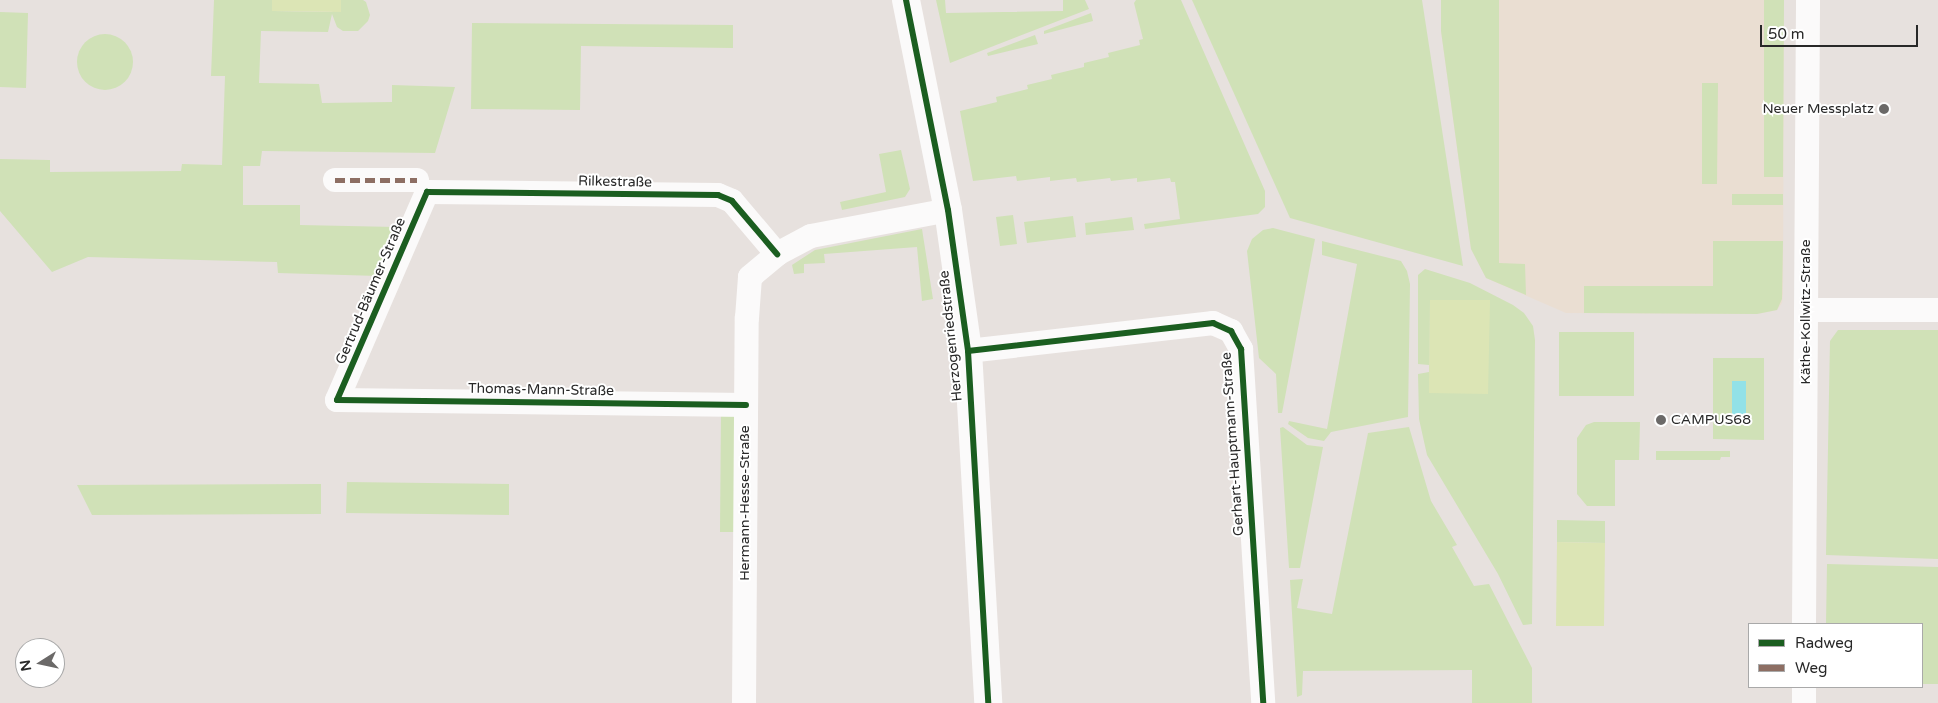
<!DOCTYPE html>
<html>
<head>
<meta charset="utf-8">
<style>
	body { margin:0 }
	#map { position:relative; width:1938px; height:703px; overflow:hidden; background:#e7e1de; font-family:"Varela Round",sans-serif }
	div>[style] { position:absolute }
	.education>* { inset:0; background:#eaded2 }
	.green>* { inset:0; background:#d0e1b7 }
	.round { border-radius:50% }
	.pitch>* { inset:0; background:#dce5b5 }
	.water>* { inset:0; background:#92e1e7 }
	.street>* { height:24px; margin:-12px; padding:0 12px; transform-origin:12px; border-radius:12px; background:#fbfafa }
	.secondary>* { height:28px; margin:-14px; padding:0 14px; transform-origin:14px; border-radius:14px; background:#fbfafa }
	.quiet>* { height:5px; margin-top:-2.5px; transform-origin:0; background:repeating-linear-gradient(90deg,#8d6e63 0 10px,transparent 0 15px) }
	.cycleway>* { height:6px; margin:-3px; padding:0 3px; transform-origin:3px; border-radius:3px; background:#1b5e20 }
	.dots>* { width:14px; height:14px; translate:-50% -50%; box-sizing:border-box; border:2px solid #fff; border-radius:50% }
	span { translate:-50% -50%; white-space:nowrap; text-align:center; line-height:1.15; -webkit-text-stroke:4px #fff; paint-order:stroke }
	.poi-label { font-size:14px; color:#282828 }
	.right { translate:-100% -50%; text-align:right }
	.left { translate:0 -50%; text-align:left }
	.street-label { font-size:14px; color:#282828 }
	.legend { position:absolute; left:1748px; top:623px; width:175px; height:65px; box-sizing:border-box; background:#fff; border:1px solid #a9a9a9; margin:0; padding:6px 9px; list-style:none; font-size:15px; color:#282828 }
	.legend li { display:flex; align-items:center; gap:10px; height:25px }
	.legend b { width:25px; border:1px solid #a9a9a9 }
	.north { position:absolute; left:15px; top:638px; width:50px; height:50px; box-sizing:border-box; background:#fff; border:1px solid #a9a9a9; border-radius:50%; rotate:260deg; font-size:14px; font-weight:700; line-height:20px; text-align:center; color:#282828 }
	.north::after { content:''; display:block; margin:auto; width:18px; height:22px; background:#6b6968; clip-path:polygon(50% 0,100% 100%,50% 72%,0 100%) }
	.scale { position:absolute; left:1760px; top:25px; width:158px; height:22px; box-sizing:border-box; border:2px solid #282828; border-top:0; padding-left:6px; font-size:15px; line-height:18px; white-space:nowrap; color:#282828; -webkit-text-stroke:4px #fff; paint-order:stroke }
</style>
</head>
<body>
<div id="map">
	<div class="education">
		<div style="clip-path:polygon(1441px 0,1784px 0,1783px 294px,1782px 303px,1777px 310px,1757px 314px,1566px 313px,1486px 278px,1471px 249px,1441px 31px)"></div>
	</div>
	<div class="green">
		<div style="clip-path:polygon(214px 0,272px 0,273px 11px,332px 12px,338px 0,363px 0,366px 2px,370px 15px,368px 21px,358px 31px,343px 31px,337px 27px,332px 14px,328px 32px,261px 31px,259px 83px,319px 84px,322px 103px,392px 102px,392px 85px,455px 87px,435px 153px,262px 151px,260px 166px,243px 166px,243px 205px,300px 205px,300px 225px,396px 227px,378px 276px,278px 273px,277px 262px,88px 257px,52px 272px,0 211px,0 159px,50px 160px,50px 172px,181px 171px,182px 164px,222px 165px,225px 76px,211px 76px)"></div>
		<div style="clip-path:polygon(936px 0,945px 0,946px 13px,1063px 11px,1063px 0,1085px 0,1089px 9px,950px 63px)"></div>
		<div style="clip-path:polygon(1136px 0,1181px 0,1265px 191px,1265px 207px,1258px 214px,1145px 229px,1144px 224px,1180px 219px,1175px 182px,1171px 182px,1170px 178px,1137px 182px,1137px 178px,1111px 181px,1110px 178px,1077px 182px,1076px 178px,1050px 181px,1050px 177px,1017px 181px,1016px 176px,973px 181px,960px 111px,997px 102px,996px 97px,1028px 89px,1027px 85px,1052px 79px,1051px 75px,1084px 67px,1084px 63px,1109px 57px,1108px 53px,1140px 45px,1139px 40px,1143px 39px,1134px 3px)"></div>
		<div style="clip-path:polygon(1192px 0,1422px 0,1463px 266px,1290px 218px)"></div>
		<div style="clip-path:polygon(1441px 0,1499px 0,1499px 263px,1525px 264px,1526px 295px,1486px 278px,1471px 249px,1441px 31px)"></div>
		<div style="clip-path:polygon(1764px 0,1784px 0,1783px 177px,1764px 177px)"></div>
		<div style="clip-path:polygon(0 12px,28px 13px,26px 88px,0 87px)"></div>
		<div style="clip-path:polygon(1091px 13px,1093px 21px,1044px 34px,1044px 31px)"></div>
		<div style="clip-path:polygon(472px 23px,733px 25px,733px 48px,581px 46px,580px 110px,471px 109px)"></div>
		<div class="round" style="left:77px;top:34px;width:56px;height:56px"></div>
		<div style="clip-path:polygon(1035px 35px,1038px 44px,988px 56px,987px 53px)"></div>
		<div style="clip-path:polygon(1702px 83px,1718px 83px,1717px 184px,1702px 184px)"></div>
		<div style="clip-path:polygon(901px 150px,910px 189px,905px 197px,842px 210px,840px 202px,886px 192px,879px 154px)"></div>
		<div style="clip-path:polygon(1732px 194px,1783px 194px,1783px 205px,1732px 205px)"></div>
		<div style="clip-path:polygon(1013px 215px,1017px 244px,1000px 246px,996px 217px)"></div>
		<div style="clip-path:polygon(1073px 216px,1076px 237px,1027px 243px,1024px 222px)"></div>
		<div style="clip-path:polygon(1132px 217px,1134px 230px,1086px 235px,1085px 223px)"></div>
		<div style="clip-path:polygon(1273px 228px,1315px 239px,1282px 413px,1278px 413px,1276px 374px,1259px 358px,1247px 251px,1252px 239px,1263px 230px)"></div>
		<div style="clip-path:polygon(922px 229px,933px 299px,922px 301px,917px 247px,824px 254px,825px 263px,804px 264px,804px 273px,794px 274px,792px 265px,815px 250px)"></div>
		<div style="clip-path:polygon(1322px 241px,1401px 261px,1407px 271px,1410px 284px,1408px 417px,1331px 432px,1324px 441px,1308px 438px,1288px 424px,1289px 421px,1327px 429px,1357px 264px,1322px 255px)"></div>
		<div style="clip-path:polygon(1713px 241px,1783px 241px,1782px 299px,1777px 310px,1757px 314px,1584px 313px,1584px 286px,1713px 286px)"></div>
		<div style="clip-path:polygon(1425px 269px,1470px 283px,1513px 305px,1524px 313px,1533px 326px,1535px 340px,1532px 624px,1523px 625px,1498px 574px,1427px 455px,1419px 419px,1418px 374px,1429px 372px,1429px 393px,1430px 300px,1429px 365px,1418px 364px,1418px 275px)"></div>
		<div style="clip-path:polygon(1838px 330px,1938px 330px,1938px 559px,1826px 555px,1830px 341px)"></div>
		<div style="clip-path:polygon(1559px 332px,1634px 332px,1634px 396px,1559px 396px)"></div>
		<div style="clip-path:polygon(1713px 358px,1764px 358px,1764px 440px,1713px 439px)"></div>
		<div style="clip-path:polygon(721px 411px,736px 411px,735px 532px,720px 532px)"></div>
		<div style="clip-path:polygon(1594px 422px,1640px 422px,1639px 460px,1615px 460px,1615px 506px,1587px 506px,1577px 494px,1577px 438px,1586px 425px)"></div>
		<div style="clip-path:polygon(1283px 427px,1307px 445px,1323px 447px,1300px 568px,1289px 568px,1280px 428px)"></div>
		<div style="clip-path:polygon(1409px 427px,1431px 501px,1457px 545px,1452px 547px,1474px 586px,1489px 584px,1532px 668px,1532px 703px,1472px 703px,1472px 670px,1303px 671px,1302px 695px,1297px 697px,1290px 580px,1303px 579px,1297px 608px,1332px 614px,1368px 433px)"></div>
		<div style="clip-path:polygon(1656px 451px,1730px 451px,1730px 457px,1721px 457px,1720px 460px,1656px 460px)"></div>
		<div style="clip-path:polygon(347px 482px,509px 484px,509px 515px,346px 513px)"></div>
		<div style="clip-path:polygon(321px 484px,321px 514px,92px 515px,77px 485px)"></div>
		<div style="clip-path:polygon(1557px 520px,1605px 521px,1605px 543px,1557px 542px)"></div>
		<div style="clip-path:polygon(1827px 564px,1938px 567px,1938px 684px,1922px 684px,1922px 624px,1826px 624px)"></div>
	</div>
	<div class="pitch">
		<div style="clip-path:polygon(272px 0,341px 0,341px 12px,272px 11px)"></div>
		<div style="clip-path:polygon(1430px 300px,1490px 300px,1488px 394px,1429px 393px)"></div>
		<div style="clip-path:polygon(1557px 542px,1605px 543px,1604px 626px,1556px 626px)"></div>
	</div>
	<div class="water">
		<div style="clip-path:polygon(1732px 381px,1746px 381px,1746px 415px,1732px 415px)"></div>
	</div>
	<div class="street">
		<div style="left:335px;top:180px;width:82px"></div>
		<div style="left:1806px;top:310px;width:132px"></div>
		<div style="left:968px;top:351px;width:247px;rotate:-6.5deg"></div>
		<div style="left:1213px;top:323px;width:20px;rotate:24deg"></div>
		<div style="left:1231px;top:331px;width:21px;rotate:61deg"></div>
		<div style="left:1241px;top:349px;width:355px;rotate:86.4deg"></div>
		<div style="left:746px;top:405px;width:409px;rotate:-179.3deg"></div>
		<div style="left:337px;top:400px;width:227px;rotate:-66.6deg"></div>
		<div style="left:427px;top:192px;width:291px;rotate:0.6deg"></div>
		<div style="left:718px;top:195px;width:15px;rotate:23deg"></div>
		<div style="left:732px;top:201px;width:70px;rotate:49.7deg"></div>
		<div style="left:1804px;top:624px;width:624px;rotate:-89.63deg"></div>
		<div style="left:744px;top:703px;width:385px;rotate:-89.6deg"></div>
		<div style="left:747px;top:318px;width:41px;rotate:-85.8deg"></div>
		<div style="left:750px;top:277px;width:35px;rotate:-40deg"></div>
		<div style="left:777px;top:254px;width:38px;rotate:-28deg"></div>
		<div style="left:811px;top:236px;width:139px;rotate:-10.7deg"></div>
		<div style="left:1804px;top:703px;width:16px;rotate:-90deg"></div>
	</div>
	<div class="secondary">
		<div style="left:906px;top:0;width:214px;rotate:78.7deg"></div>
		<div style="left:948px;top:210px;width:142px;rotate:81.9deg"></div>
		<div style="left:968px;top:351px;width:353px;rotate:86.7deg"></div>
	</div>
	<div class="quiet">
		<div style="left:335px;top:180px;width:82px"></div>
	</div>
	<div class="cycleway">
		<div style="left:906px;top:0;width:214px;rotate:78.7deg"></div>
		<div style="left:948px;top:210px;width:142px;rotate:81.9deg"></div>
		<div style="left:968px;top:351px;width:353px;rotate:86.7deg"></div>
		<div style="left:968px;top:351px;width:247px;rotate:-6.5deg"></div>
		<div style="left:1213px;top:323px;width:20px;rotate:24deg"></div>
		<div style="left:1231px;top:331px;width:21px;rotate:61deg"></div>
		<div style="left:1241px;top:349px;width:355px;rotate:86.4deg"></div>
		<div style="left:746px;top:405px;width:409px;rotate:-179.3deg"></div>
		<div style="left:337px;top:400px;width:227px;rotate:-66.6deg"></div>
		<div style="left:427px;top:192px;width:291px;rotate:0.6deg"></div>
		<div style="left:718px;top:195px;width:15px;rotate:23deg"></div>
		<div style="left:732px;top:201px;width:70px;rotate:49.7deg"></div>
	</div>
	<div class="dots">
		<div style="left:1884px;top:109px;background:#6b6968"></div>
		<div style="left:1661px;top:420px;background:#6b6968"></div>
	</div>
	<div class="poi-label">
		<span class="right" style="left:1874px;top:109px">Neuer Messplatz</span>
		<span class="left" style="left:1671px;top:420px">CAMPUS68</span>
	</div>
	<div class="street-label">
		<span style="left:615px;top:182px;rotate:1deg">Rilkestraße</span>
		<span style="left:371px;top:291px;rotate:-67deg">Gertrud-Bäumer-Straße</span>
		<span style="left:1806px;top:312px;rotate:-90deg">Käthe-Kollwitz-Straße</span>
		<span style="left:951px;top:336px;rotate:-96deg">Herzogenriedstraße</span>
		<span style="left:541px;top:390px;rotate:1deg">Thomas-Mann-Straße</span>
		<span style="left:1233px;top:444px;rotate:-94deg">Gerhart-Hauptmann-Straße</span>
		<span style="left:745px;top:503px;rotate:-90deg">Hermann-Hesse-Straße</span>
	</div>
	<ul class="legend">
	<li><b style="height:6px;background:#1b5e20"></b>Radweg</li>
	<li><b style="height:6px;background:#8d6e63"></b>Weg</li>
	</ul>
	<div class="north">N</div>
	<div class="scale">50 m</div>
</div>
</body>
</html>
